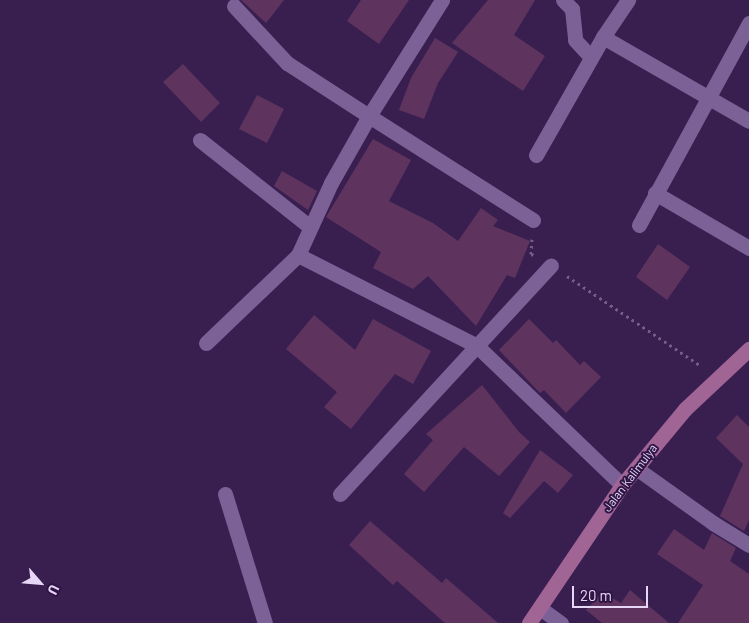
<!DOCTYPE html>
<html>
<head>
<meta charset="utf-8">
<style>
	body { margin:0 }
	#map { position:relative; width:749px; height:623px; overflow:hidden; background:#391f50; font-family:Barlow,sans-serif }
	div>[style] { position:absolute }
	.building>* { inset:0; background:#5e345f }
	.path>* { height:3px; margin-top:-1.5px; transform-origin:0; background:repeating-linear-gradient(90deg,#745e88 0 2.5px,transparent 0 6.5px) }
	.street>* { height:15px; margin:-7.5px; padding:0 7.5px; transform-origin:7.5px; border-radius:7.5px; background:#7c6197 }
	.secondary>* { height:15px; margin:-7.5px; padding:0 7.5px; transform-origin:7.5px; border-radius:7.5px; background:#a16595 }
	span { translate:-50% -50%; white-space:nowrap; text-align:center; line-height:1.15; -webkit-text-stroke:4px #2f1545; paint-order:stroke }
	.street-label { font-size:12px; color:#e5d7f5 }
	.north { position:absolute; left:15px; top:558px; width:50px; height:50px; -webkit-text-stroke:4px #2f1545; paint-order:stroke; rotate:117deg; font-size:14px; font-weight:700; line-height:20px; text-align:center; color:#e5d7f5 }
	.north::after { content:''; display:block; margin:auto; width:18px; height:22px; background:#e5d7f5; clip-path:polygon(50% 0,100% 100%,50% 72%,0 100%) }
	.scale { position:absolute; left:572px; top:586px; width:76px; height:22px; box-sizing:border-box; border:2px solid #e5d7f5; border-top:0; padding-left:6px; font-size:15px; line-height:18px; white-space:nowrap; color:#e5d7f5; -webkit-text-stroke:4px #2f1545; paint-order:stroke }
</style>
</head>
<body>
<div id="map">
	<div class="building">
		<div style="clip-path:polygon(241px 0,284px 0,266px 23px)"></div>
		<div style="clip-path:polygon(361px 0,409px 0,379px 44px,347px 21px)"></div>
		<div style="clip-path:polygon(488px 0,535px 0,514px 35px,545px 56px,523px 91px,452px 43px)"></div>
		<div style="clip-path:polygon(435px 38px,458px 52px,438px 83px,424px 119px,399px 110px,411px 78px)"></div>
		<div style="clip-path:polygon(183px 64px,220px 103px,201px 122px,163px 82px)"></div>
		<div style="clip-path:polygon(257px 95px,284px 109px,267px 143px,239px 129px)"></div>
		<div style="clip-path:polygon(373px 139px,411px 160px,389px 201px,433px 223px,458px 241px,481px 208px,498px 220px,493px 226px,530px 241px,515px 278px,507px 275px,476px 326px,428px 276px,413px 289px,373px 268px,381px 252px,326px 217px)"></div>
		<div style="clip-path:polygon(282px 171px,317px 191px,308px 210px,274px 186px)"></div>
		<div style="clip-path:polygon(658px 244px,690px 267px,667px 300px,636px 277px)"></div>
		<div style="clip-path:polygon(314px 315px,355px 350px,373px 319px,431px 351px,413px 384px,395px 374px,351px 429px,324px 407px,337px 392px,286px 349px)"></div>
		<div style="clip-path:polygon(529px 319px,553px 343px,556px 340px,580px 365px,584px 361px,601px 377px,566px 413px,544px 390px,540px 393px,499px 350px)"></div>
		<div style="clip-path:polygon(482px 385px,519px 432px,530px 442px,499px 476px,464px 447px,424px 492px,404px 474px,433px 440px,426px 434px)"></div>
		<div style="clip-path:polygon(737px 415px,749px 427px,749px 520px,744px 531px,720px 516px,743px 464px,716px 438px)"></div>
		<div style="clip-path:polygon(540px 450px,573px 475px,558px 493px,544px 481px,510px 518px,503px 513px)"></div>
		<div style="clip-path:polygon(370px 521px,442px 583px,446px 578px,498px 623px,445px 623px,397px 581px,393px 585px,349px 545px)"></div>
		<div style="clip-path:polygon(674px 529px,704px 550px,712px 533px,736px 548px,730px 561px,749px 574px,749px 623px,678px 623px,703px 585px,657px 554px)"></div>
		<div style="clip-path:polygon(630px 590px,669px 623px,602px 623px,586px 610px,602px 592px,621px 603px)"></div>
	</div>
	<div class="path">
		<div style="left:532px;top:239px;width:15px;rotate:94deg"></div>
		<div style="left:531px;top:254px;width:3px;rotate:18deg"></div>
		<div style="left:567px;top:276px;width:161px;rotate:33.9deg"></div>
	</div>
	<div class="street">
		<div style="left:563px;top:0;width:13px;rotate:45deg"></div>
		<div style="left:572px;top:9px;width:31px;rotate:84deg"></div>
		<div style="left:575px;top:40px;width:23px;rotate:47deg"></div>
		<div style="left:234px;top:6px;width:78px;rotate:47.1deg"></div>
		<div style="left:287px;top:63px;width:98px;rotate:32.9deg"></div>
		<div style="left:369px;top:116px;width:137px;rotate:-57.8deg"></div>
		<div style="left:603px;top:37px;width:168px;rotate:29.9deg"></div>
		<div style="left:200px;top:140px;width:140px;rotate:38.3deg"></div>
		<div style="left:536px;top:155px;width:136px;rotate:-60.4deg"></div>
		<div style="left:603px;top:37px;width:45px;rotate:-56deg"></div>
		<div style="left:655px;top:193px;width:109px;rotate:30.3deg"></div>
		<div style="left:533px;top:220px;width:194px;rotate:-147.6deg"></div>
		<div style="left:369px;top:116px;width:77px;rotate:119.6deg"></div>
		<div style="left:331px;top:183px;width:79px;rotate:114.6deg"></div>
		<div style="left:298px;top:255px;width:201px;rotate:26.9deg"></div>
		<div style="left:477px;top:346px;width:201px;rotate:43.8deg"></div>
		<div style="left:639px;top:225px;width:230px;rotate:-61.4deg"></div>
		<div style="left:206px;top:343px;width:127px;rotate:-43.7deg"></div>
		<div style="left:636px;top:468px;width:95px;rotate:35.5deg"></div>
		<div style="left:713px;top:523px;width:42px;rotate:31.4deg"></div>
		<div style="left:225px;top:494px;width:135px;rotate:72.8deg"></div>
		<div style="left:340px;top:494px;width:311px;rotate:-47.3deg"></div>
		<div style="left:540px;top:608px;width:26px;rotate:36deg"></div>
	</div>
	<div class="secondary">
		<div style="left:529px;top:623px;width:166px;rotate:-56deg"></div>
		<div style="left:622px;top:485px;width:99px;rotate:-50.3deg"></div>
		<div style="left:685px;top:409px;width:88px;rotate:-43.2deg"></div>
	</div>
	<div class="street-label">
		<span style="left:630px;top:478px;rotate:-53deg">Jalan Kalimulya</span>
	</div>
	<div class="north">U</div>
	<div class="scale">20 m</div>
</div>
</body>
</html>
